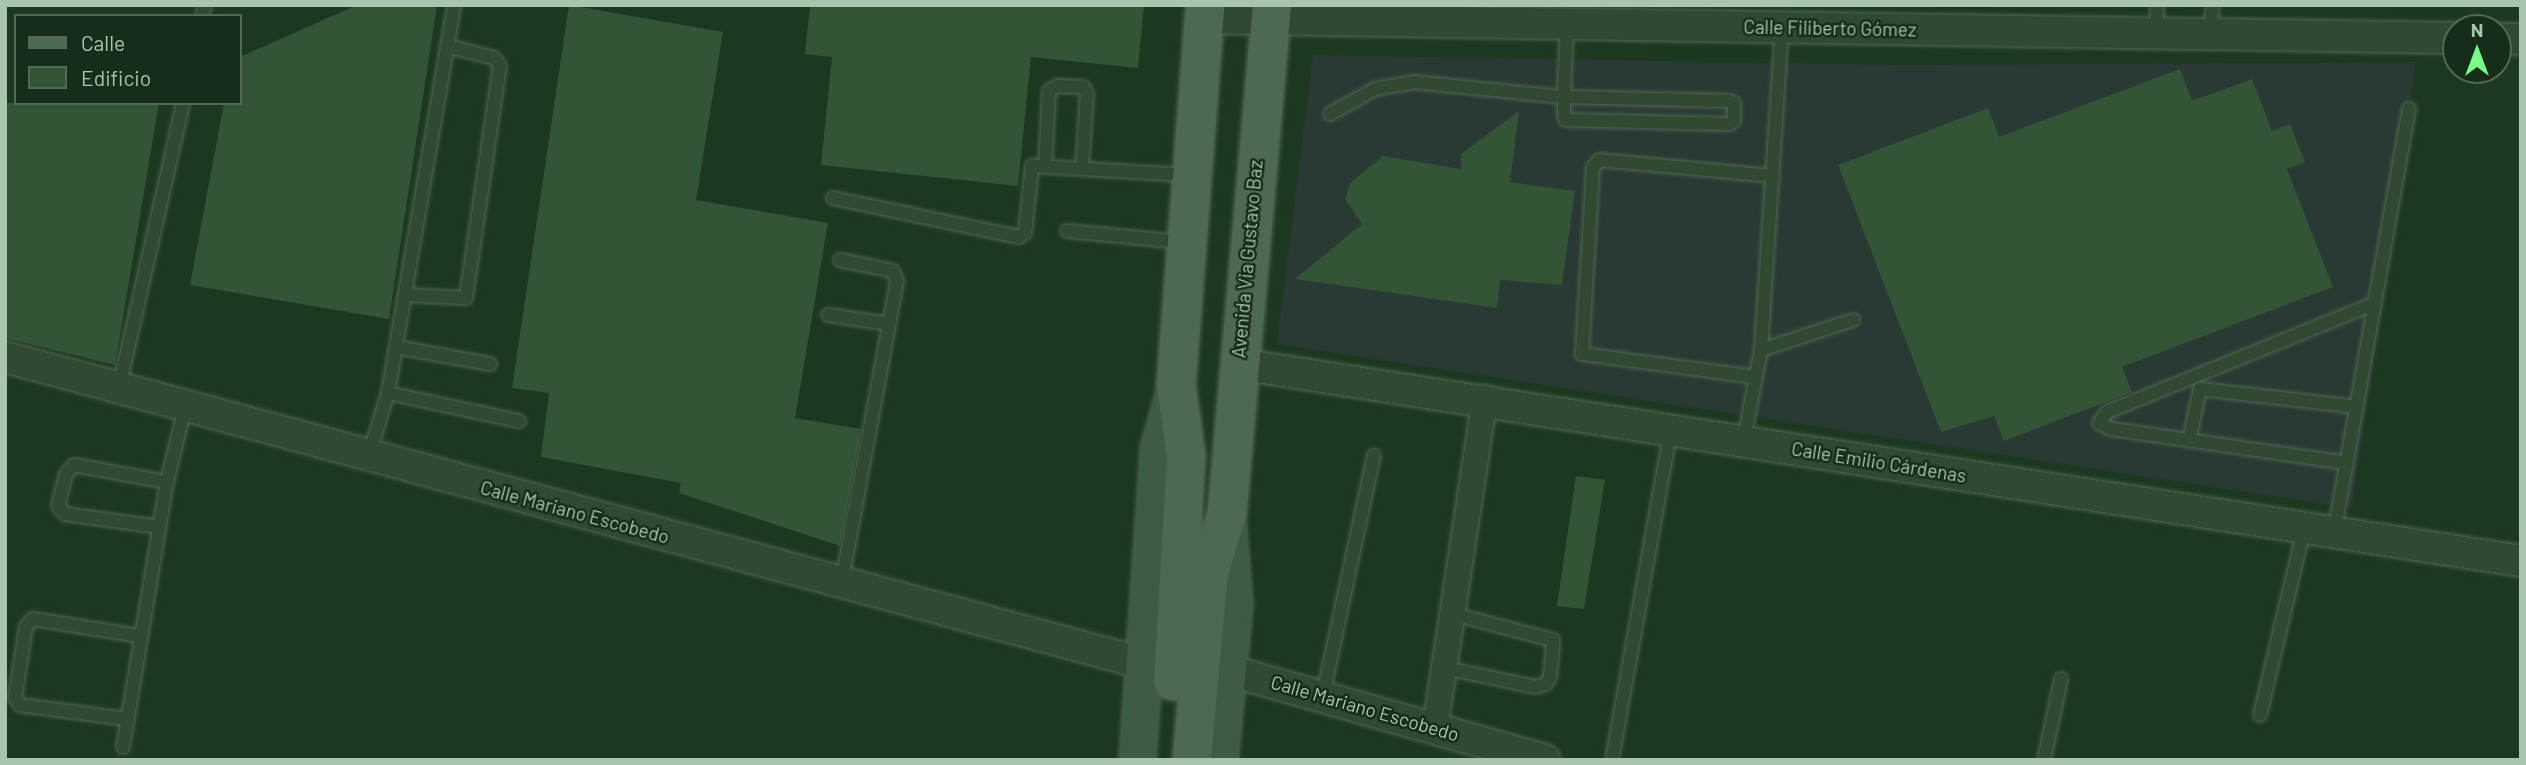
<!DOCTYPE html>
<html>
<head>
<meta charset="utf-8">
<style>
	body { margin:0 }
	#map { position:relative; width:2526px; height:765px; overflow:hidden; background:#1d3820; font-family:Barlow,sans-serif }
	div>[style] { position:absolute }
	.medical>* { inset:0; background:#293933 }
	.building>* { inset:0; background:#345437 }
	.roads { filter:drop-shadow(0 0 2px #4e6651) drop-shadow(0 0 2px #4e6651) }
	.service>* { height:12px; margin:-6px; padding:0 6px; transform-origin:6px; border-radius:6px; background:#314833 }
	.minor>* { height:24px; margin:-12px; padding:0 12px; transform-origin:12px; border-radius:12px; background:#314833 }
	.tertiary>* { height:30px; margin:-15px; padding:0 15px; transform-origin:15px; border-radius:15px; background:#314833 }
	.secondary>* { height:35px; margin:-17.5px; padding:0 17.5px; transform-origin:17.5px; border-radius:17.5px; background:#3e5c43 }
	.primary>* { height:38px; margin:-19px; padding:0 19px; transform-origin:19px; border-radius:19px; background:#4e6951 }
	span { translate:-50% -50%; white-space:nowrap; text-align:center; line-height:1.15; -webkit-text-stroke:5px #172c19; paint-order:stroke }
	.street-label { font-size:19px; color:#aac5ae }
	.frame { position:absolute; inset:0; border:7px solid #aac5ae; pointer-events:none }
	.legend { position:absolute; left:14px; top:14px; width:228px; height:91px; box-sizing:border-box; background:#172c19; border:2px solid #526955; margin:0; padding:9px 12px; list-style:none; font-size:21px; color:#aac5ae }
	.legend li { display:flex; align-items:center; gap:14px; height:35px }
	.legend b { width:35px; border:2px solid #526955 }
	.north { position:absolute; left:2442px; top:14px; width:70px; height:70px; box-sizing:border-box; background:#172c19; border:2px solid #526955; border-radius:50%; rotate:0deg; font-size:19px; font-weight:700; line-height:28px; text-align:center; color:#aac5ae }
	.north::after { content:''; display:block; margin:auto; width:24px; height:32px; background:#76ff89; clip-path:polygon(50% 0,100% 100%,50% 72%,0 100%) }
</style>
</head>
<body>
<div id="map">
	<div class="medical">
		<div style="clip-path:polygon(1313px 55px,1903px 65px,2416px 62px,2352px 508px,1277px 344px)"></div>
	</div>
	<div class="building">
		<div style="clip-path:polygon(357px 5px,437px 5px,389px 319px,190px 285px,224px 103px,240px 103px,240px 57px)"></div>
		<div style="clip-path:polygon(569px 5px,723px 32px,696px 200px,828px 223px,795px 418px,861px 429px,840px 546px,679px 493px,681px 483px,541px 457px,549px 393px,512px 388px)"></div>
		<div style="clip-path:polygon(810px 5px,1144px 5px,1138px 68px,1031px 57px,1018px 186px,821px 165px,832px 57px,805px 54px)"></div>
		<div style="clip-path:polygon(2180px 69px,2192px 101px,2252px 79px,2272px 131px,2290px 124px,2305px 162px,2287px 169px,2333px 287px,2122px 367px,2132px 392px,2004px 441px,1994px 416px,1941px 432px,1838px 165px,1988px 108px,1999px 137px)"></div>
		<div style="clip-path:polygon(5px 103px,159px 103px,115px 365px,5px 338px)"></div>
		<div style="clip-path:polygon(1519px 111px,1510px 182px,1575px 191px,1562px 285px,1500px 280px,1497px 308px,1295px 279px,1362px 224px,1345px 199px,1350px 183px,1383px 156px,1461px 169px,1461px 154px)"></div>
		<div style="clip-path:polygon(1576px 476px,1605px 480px,1584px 609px,1557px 606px)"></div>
	</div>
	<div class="roads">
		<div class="service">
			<div style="left:202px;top:16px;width:11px;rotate:-75deg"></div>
			<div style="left:2157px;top:32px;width:27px;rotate:-90deg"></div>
			<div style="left:2210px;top:32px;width:27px;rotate:-84deg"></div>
			<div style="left:1330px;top:114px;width:51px;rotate:-29.1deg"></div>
			<div style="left:1375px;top:89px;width:39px;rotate:-10deg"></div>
			<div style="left:1413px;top:82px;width:152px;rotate:5.7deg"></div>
			<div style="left:1564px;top:97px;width:165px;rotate:1.4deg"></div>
			<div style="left:1729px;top:101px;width:5px;rotate:22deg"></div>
			<div style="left:1734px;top:103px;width:18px;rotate:90deg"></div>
			<div style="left:1734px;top:121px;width:6px;rotate:149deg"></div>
			<div style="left:1729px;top:124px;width:163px;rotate:-178.6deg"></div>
			<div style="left:1566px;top:120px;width:4px;rotate:-117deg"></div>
			<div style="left:1564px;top:116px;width:19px;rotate:-90deg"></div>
			<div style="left:1564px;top:97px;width:27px;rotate:-88deg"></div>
			<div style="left:1565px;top:70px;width:46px;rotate:-87.5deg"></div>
			<div style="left:1045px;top:166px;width:75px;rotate:-86.9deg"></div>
			<div style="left:1049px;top:91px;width:9px;rotate:-32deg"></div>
			<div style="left:1057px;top:86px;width:26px;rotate:2deg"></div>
			<div style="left:1083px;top:87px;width:8px;rotate:60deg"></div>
			<div style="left:1087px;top:94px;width:74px;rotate:93.9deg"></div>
			<div style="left:833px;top:198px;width:189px;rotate:11.9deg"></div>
			<div style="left:1018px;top:237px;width:8px;rotate:-30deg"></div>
			<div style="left:1025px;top:233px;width:67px;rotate:-84deg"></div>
			<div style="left:1032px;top:166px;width:155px;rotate:3.3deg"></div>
			<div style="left:1067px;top:231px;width:115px;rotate:5.5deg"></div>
			<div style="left:840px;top:260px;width:54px;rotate:11.7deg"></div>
			<div style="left:893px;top:271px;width:11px;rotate:68deg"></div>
			<div style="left:897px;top:281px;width:305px;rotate:100.4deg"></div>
			<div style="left:405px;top:295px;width:61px;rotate:2.8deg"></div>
			<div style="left:466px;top:298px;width:234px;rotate:-81.7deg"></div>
			<div style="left:500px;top:66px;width:10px;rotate:-127deg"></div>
			<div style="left:494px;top:58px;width:49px;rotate:-165.7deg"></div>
			<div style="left:828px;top:315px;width:62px;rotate:8.4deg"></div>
			<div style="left:396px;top:347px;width:96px;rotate:10.3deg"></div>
			<div style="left:1761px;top:350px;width:97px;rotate:-18.1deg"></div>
			<div style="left:1755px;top:377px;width:175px;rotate:-172.4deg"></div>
			<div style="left:1582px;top:354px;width:187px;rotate:-86.6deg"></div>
			<div style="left:1593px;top:167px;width:10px;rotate:-45deg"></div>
			<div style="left:1600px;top:160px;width:174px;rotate:5.3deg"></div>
			<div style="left:119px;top:388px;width:292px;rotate:-77.3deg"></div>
			<div style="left:388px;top:393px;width:134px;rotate:12.1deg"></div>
			<div style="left:1744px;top:440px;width:92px;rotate:-79.3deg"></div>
			<div style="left:1761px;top:350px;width:323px;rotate:-86.3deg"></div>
			<div style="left:2189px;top:441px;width:53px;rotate:-78.1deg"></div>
			<div style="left:2200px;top:389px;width:158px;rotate:6.5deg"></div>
			<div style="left:369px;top:455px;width:65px;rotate:-73deg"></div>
			<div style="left:388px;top:393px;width:394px;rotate:-80.3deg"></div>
			<div style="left:2347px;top:463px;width:238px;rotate:-171.8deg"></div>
			<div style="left:2111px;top:429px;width:13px;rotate:-153deg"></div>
			<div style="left:2099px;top:423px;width:14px;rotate:-54deg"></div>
			<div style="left:2107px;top:412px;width:289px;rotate:-22.1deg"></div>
			<div style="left:159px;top:527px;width:95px;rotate:-172.1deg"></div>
			<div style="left:65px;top:514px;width:11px;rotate:-131deg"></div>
			<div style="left:58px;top:506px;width:33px;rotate:-76deg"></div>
			<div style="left:66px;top:474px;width:12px;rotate:-48deg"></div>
			<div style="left:74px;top:465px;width:95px;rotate:10.4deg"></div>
			<div style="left:2334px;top:534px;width:432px;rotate:-80deg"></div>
			<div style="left:1445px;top:668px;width:93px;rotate:11.8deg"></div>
			<div style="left:1536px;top:687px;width:10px;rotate:-17deg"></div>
			<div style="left:1546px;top:684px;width:8px;rotate:-60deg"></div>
			<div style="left:1550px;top:677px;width:37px;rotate:-85deg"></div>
			<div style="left:1553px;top:640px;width:103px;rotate:-165.4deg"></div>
			<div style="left:1323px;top:695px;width:245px;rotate:-78deg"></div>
			<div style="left:2260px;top:715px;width:191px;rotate:-76.7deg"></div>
			<div style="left:126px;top:719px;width:107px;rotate:-172.5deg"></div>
			<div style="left:20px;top:705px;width:9px;rotate:-126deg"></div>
			<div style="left:15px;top:698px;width:72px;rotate:-81.2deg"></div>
			<div style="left:26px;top:627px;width:11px;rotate:-49deg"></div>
			<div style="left:33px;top:619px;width:107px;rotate:9.1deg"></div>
			<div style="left:123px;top:747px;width:269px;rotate:-80.6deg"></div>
			<div style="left:167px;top:482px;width:77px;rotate:-76.5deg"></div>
			<div style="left:1612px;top:760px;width:336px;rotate:-79.9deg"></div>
			<div style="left:2044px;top:760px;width:83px;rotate:-78.1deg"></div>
		</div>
		<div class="minor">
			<div style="left:1435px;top:728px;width:334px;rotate:-81.4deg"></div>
		</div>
		<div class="tertiary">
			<div style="left:1204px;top:18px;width:1252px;rotate:0.92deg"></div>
			<div style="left:2498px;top:39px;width:23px"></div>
			<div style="left:5px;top:357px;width:1182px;rotate:15.06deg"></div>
			<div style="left:1238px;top:364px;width:1298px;rotate:8.73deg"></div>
			<div style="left:1227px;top:670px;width:330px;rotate:15.8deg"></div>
		</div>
		<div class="secondary">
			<div style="left:1137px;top:760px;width:312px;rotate:-86.1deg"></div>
			<div style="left:1158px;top:449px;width:66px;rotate:-74.1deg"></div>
			<div style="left:1219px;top:760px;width:157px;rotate:-84.5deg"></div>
			<div style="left:1234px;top:604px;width:85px;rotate:-94.7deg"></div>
		</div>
		<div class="primary">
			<div style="left:1173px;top:681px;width:225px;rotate:-86.7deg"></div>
			<div style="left:1186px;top:456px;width:71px;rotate:-98.1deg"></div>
			<div style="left:1176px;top:386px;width:382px;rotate:-85.6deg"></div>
			<div style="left:1192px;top:760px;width:188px;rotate:-84.8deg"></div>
			<div style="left:1209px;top:573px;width:62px;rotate:-73deg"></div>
			<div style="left:1227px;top:514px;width:511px;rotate:-84.95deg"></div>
		</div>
	</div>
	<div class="street-label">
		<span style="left:1830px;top:28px;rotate:1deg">Calle Filiberto Gómez</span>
		<span style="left:1247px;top:259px;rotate:-85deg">Avenida Via Gustavo Baz</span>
		<span style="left:1879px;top:462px;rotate:9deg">Calle Emilio Cárdenas</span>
		<span style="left:575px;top:512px;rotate:15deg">Calle Mariano Escobedo</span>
		<span style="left:1365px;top:708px;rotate:16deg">Calle Mariano Escobedo</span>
	</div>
	<div class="frame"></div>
	<ul class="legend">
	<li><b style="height:9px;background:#4e6951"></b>Calle</li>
	<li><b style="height:19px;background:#345437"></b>Edificio</li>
	</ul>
	<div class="north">N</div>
</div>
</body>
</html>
